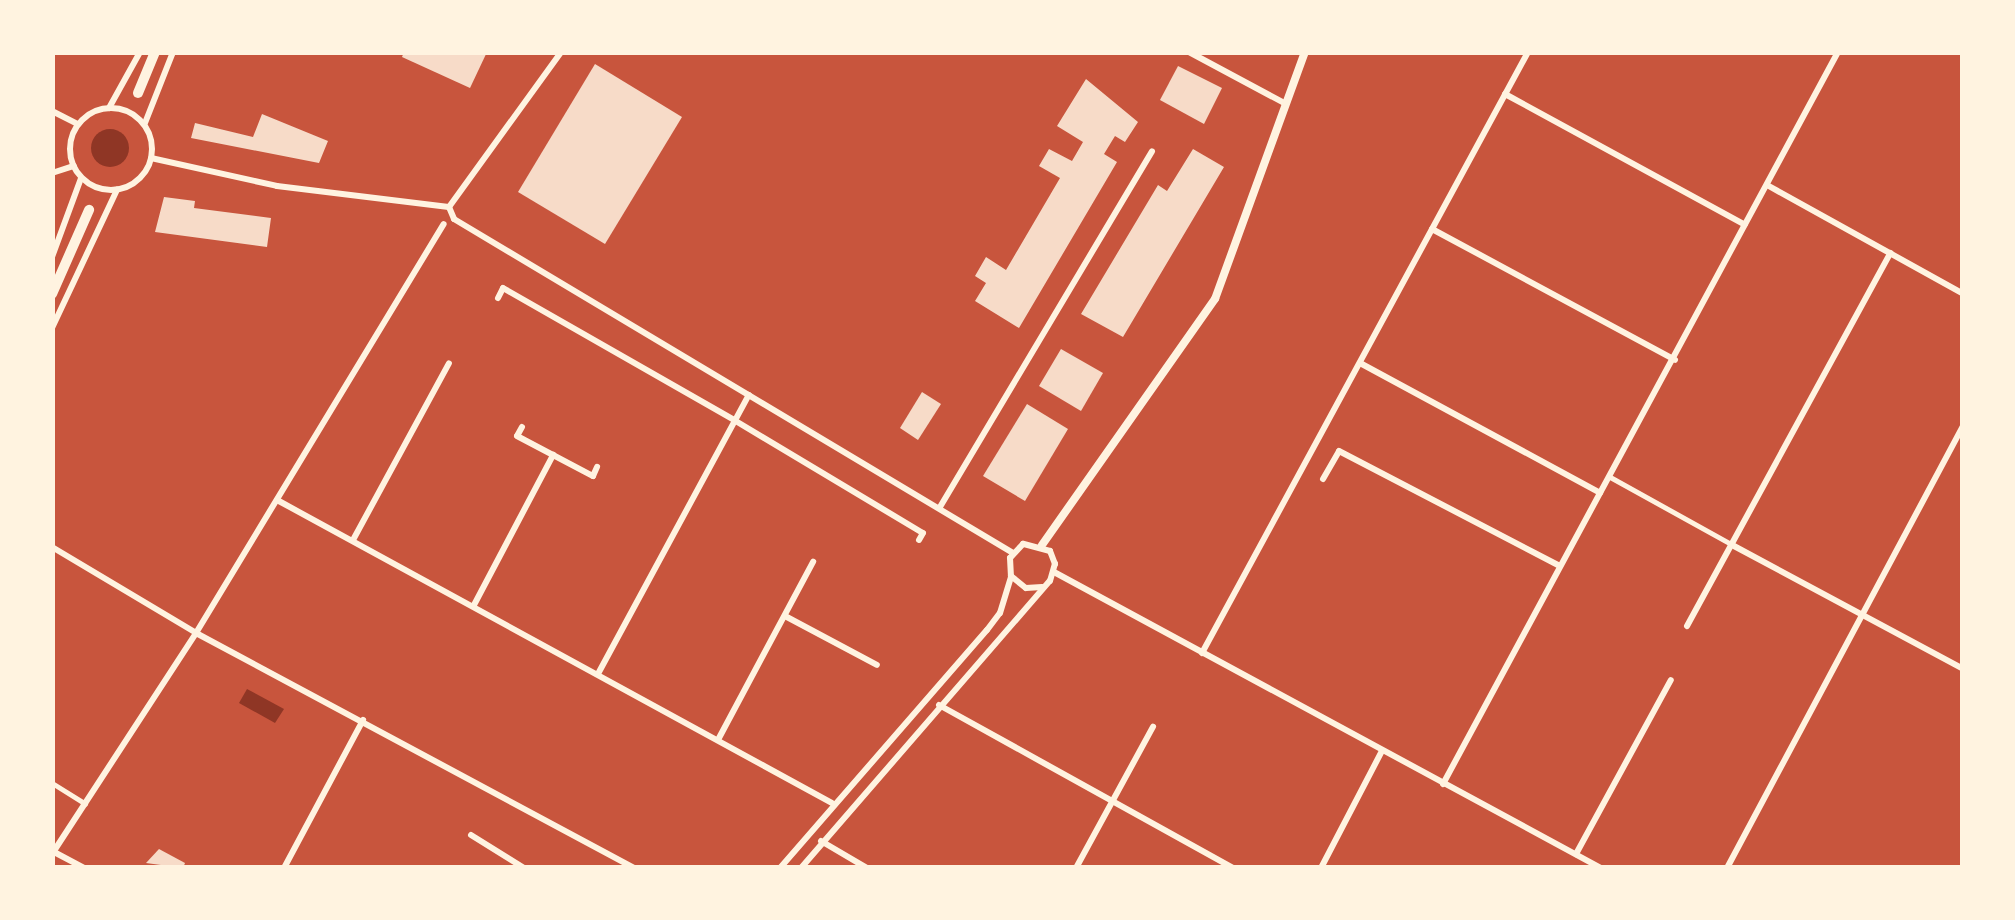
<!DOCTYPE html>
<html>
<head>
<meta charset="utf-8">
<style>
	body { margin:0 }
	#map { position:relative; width:2015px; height:920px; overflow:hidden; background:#c8553d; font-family:"DejaVu Sans",sans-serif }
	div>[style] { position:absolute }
	.water>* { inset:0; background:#8f3625 }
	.round { border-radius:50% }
	.building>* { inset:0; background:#f7dbc8 }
	.pedestrian>* { height:5px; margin:-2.5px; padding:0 2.5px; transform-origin:2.5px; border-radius:2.5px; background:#fff3e0 }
	.minor>* { height:6px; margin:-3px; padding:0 3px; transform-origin:3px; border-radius:3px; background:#fff3e0 }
	.minor>.ring { margin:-3px; padding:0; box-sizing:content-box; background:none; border:6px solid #fff3e0; border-radius:50% }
	.tertiary>* { height:8px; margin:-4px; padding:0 4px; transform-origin:4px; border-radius:4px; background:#fff3e0 }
	.primary>* { height:10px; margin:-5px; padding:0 5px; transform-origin:5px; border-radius:5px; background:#fff3e0 }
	span { translate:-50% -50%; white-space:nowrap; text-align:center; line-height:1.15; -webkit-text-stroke:8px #fff3e0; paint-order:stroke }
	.frame { position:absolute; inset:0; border:55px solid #fff3e0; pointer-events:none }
</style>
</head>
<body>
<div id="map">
	<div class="water">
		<div class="round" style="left:91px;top:129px;width:38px;height:38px"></div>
		<div style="clip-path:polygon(247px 689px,284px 709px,275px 723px,239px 703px)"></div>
	</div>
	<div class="building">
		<div style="clip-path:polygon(404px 52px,487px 52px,470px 88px,402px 57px)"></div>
		<div style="clip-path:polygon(595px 64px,682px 117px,605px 244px,518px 192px)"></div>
		<div style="clip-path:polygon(1178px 66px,1222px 88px,1204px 124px,1160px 100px)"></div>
		<div style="clip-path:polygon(1086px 79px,1138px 122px,1125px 142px,1115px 136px,1104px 154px,1117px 162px,1019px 328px,975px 301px,986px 283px,975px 276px,986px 257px,1006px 270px,1060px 178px,1039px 166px,1049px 149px,1072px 161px,1083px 142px,1057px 126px)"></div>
		<div style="clip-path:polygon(262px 114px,328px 141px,319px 163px,191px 138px,195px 123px,253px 137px)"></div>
		<div style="clip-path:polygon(1193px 149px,1224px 167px,1123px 337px,1081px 314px,1158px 185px,1167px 191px)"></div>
		<div style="clip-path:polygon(164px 197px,195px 201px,194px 208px,271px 218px,267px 247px,155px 232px)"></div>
		<div style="clip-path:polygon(1061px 349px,1103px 373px,1081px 411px,1039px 386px)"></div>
		<div style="clip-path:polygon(922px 392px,941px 404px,918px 440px,900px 428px)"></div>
		<div style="clip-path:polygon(1027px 404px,1068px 429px,1025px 501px,983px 476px)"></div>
		<div style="clip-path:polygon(159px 849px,185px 863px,183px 868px,146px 863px)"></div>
	</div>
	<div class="pedestrian">
		<div style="left:1610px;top:477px;width:138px;rotate:29deg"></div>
		<div style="left:52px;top:783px;width:39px;rotate:32deg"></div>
	</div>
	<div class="minor">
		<div style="left:1189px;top:52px;width:110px;rotate:28.2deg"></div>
		<div style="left:1505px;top:94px;width:273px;rotate:28.6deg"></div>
		<div style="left:109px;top:108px;width:64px;rotate:-61deg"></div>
		<div class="ring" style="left:70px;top:108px;width:76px;height:76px"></div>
		<div style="left:52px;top:111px;width:29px;rotate:27deg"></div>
		<div style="left:145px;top:123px;width:76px;rotate:-68.5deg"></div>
		<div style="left:151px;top:158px;width:129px;rotate:12.5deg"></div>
		<div style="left:277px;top:186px;width:173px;rotate:7deg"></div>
		<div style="left:449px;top:207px;width:13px;rotate:67deg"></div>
		<div style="left:52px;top:173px;width:23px;rotate:-18deg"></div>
		<div style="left:1767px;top:185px;width:223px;rotate:29deg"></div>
		<div style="left:449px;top:207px;width:191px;rotate:-54.1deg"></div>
		<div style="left:454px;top:219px;width:651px;rotate:30.86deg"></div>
		<div style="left:1432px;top:229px;width:276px;rotate:28.3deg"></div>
		<div style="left:52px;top:257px;width:84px;rotate:-69.8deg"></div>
		<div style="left:498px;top:298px;width:11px;rotate:-63deg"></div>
		<div style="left:503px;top:288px;width:266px;rotate:29.7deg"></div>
		<div style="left:734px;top:420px;width:220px;rotate:30.9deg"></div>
		<div style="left:923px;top:533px;width:8px;rotate:120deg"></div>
		<div style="left:52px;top:328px;width:153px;rotate:-64.8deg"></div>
		<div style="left:1360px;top:363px;width:273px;rotate:28.4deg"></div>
		<div style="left:522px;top:427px;width:10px;rotate:119deg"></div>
		<div style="left:517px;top:436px;width:86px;rotate:27.8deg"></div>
		<div style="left:593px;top:476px;width:10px;rotate:-66deg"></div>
		<div style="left:1323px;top:479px;width:32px;rotate:-60deg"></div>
		<div style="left:1339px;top:451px;width:249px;rotate:27.5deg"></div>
		<div style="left:277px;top:500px;width:632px;rotate:28.63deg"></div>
		<div style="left:940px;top:507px;width:414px;rotate:-59.2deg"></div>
		<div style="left:353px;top:540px;width:201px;rotate:-61.5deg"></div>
		<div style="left:1734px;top:546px;width:259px;rotate:28.2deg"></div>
		<div style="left:52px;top:547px;width:168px;rotate:30.8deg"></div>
		<div style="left:196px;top:633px;width:498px;rotate:28.2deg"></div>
		<div style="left:1054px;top:572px;width:622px;rotate:28.42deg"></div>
		<div style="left:474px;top:605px;width:170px;rotate:-62.2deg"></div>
		<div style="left:785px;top:616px;width:104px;rotate:28deg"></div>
		<div style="left:1687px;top:626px;width:425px;rotate:-61.4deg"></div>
		<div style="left:1202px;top:653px;width:684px;rotate:-61.52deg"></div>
		<div style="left:599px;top:672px;width:315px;rotate:-61.6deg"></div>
		<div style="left:939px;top:705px;width:336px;rotate:29deg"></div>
		<div style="left:719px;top:738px;width:200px;rotate:-61.9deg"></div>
		<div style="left:1443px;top:784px;width:832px;rotate:-61.65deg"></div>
		<div style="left:471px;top:835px;width:62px;rotate:31.9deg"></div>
		<div style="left:821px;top:841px;width:53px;rotate:30.4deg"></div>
		<div style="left:54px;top:852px;width:34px;rotate:28deg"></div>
		<div style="left:52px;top:854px;width:264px;rotate:-56.9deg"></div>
		<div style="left:196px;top:633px;width:478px;rotate:-58.8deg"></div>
		<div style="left:1576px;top:854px;width:198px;rotate:-61.4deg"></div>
		<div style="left:284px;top:868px;width:168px;rotate:-61.9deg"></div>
		<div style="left:780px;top:868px;width:315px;rotate:-49deg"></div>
		<div style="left:987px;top:630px;width:21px;rotate:-53deg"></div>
		<div style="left:1000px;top:613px;width:38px;rotate:-73deg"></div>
		<div style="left:801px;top:868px;width:380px;rotate:-49.1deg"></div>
		<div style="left:1050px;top:581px;width:18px;rotate:-74deg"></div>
		<div style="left:1055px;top:564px;width:14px;rotate:-111deg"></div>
		<div style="left:1050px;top:551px;width:28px;rotate:-165deg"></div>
		<div style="left:1023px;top:544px;width:19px;rotate:133deg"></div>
		<div style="left:1010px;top:558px;width:18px;rotate:87deg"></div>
		<div style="left:1011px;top:576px;width:19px;rotate:39deg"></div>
		<div style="left:1026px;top:588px;width:16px;rotate:-4deg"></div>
		<div style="left:1076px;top:868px;width:161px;rotate:-61.4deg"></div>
		<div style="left:1321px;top:868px;width:132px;rotate:-62.5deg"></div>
		<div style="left:1727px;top:868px;width:500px;rotate:-61.9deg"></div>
	</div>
	<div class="tertiary">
		<div style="left:1042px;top:545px;width:301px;rotate:-54.9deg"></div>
		<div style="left:1215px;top:299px;width:263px;rotate:-70deg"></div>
	</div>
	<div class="primary">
		<div style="left:138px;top:93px;width:44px;rotate:-67.5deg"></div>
		<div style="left:52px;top:294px;width:92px;rotate:-66.2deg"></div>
	</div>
	<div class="frame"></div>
</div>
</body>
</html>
